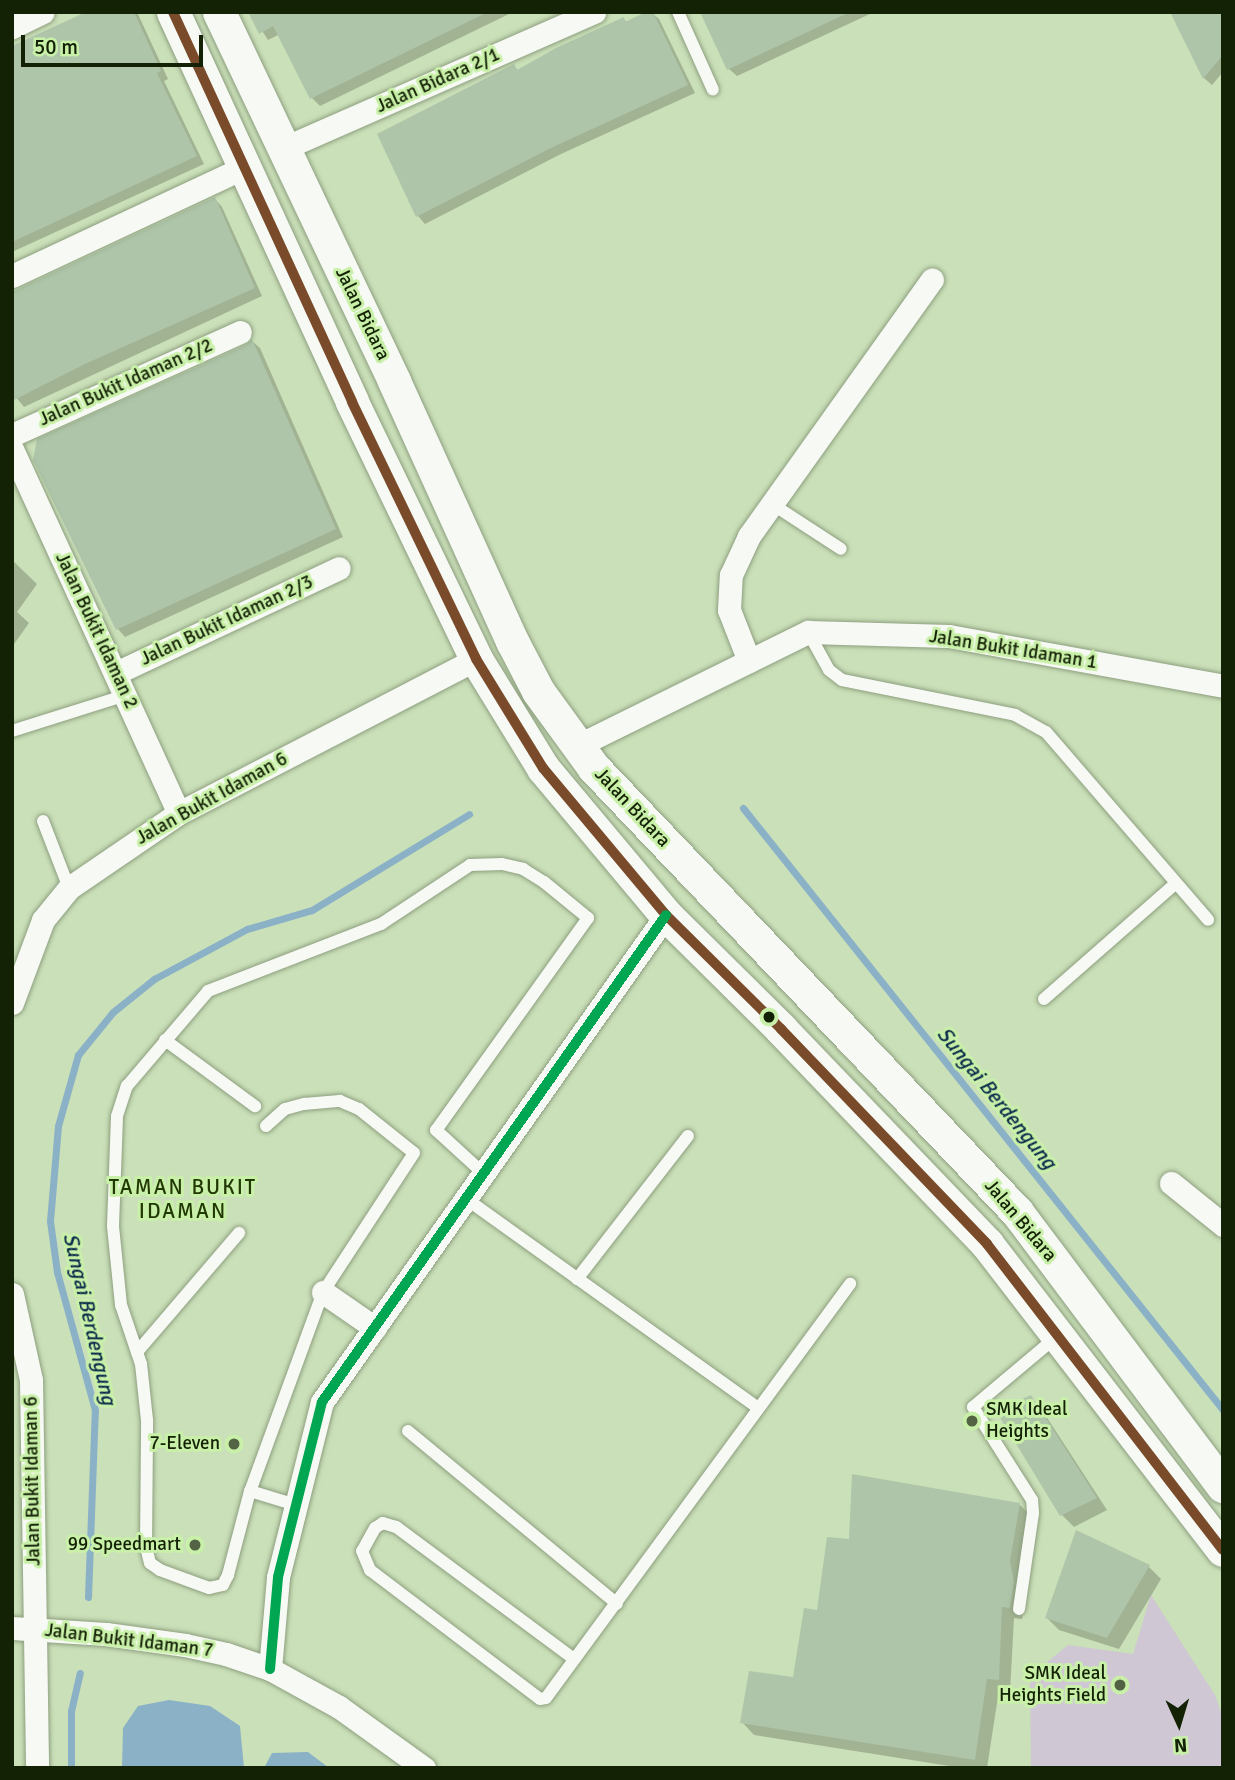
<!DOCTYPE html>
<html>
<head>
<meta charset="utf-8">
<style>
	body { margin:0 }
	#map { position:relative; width:1235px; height:1780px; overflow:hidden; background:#cae0b8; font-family:Signika,sans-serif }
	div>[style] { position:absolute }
	.green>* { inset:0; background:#cfc7d3 }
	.water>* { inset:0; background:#8bb1c7 }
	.shadow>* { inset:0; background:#0003 }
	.stream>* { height:7px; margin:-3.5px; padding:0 3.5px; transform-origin:3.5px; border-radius:3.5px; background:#8bb1c7 }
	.building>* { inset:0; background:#aec5a9 }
	.roads { filter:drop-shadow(0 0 2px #8e9f80) drop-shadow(0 0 2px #8e9f80) }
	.service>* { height:12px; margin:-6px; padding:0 6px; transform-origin:6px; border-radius:6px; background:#f7faf4 }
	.minor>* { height:23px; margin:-11.5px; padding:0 11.5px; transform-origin:11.5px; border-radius:11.5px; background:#f7faf4 }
	.secondary>* { height:33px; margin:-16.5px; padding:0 16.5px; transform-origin:16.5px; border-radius:16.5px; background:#f7faf4 }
	.bus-1>* { height:10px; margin:-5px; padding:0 5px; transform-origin:5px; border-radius:5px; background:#7a4b2a }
	.bus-2>* { height:10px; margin:-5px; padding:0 5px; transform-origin:5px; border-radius:5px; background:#00a651 }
	.dots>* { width:19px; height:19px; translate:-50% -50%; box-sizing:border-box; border:4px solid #c9f0a8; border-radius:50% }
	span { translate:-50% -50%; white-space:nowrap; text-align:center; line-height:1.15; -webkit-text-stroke:6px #c9f0a8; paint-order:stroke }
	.street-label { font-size:19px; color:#132105 }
	.poi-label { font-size:19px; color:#132105 }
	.left { translate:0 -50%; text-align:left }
	.right { translate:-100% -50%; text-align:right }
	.water-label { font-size:21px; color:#0a2b4b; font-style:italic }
	.neighbourhood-label { font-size:21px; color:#213803; letter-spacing:2px }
	.frame { position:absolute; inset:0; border:14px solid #132105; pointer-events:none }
	.north { position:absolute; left:1144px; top:1689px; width:70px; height:70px; -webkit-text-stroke:5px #c9f0a8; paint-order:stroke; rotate:176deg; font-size:19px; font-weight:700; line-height:28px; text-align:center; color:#132105 }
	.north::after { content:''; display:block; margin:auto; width:24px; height:32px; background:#132105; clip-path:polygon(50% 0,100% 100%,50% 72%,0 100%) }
	.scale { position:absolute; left:21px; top:35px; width:182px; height:32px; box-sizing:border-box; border:4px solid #132105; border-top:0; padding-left:9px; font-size:21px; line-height:24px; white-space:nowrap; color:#132105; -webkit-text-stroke:5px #c9f0a8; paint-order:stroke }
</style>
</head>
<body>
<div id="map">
	<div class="green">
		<div style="clip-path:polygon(1151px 1595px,1215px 1695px,1223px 1718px,1223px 1768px,1031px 1768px,1030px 1676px,1068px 1645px,1133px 1654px)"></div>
	</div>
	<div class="water">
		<div style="clip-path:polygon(169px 1700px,210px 1706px,240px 1726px,244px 1768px,122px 1768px,123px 1728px,138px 1706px)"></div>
		<div style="clip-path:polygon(308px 1752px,329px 1768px,264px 1768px,272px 1753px)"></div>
	</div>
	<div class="shadow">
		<div style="clip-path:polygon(81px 12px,137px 12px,168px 79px,164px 81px,204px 164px,12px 252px,12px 48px,83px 16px)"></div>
		<div style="clip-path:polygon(250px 12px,513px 12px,320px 106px,312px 98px,280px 34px,268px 40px)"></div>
		<div style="clip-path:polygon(651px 12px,659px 19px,695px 93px,561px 154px,425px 224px,418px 216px,514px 66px,519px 71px,623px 19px,628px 23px)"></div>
		<div style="clip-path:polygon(702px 12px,874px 12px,737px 76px,729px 69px)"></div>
		<div style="clip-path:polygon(1223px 12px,1223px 72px,1212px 85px,1204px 78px,1181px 27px)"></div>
		<div style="clip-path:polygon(215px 199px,222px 207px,262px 296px,24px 407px,12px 392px)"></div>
		<div style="clip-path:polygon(252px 341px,260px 348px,343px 537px,125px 637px,118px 629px,247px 346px)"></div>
		<div style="clip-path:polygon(12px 560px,37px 584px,17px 612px,29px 623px,12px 647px)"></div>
		<div style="clip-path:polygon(1030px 1398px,1042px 1410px,1107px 1510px,1074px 1527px,1062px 1515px)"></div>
		<div style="clip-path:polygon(1019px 1504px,1031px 1516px,1026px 1595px,1022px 1619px,1014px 1618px,1010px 1692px,999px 1690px,987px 1768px,962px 1768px,754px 1735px,742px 1722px,795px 1679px,819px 1612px,850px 1541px)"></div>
		<div style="clip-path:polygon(1077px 1533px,1149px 1567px,1161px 1579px,1119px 1649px,1059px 1630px,1047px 1618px)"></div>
	</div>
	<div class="stream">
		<div style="left:743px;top:808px;width:770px;rotate:51.43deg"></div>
		<div style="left:88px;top:1597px;width:187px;rotate:-87.9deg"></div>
		<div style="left:95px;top:1410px;width:143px;rotate:-105.4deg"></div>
		<div style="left:57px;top:1272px;width:51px;rotate:-97.8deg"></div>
		<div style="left:50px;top:1221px;width:95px;rotate:-85.2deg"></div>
		<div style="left:58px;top:1126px;width:74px;rotate:-74.3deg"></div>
		<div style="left:78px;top:1055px;width:55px;rotate:-50.9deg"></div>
		<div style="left:113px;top:1012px;width:53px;rotate:-38.8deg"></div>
		<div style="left:154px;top:979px;width:106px;rotate:-28.3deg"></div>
		<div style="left:247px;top:929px;width:68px;rotate:-16.3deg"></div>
		<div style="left:312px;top:910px;width:184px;rotate:-31.4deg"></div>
		<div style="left:71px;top:1768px;width:57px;rotate:-90deg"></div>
		<div style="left:71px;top:1711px;width:39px;rotate:-77deg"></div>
	</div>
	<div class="building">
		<div style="clip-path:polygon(86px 12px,134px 12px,161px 71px,157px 73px,197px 156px,12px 242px,12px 46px)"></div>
		<div style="clip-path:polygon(248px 12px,488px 12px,310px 99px,273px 26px,259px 34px)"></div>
		<div style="clip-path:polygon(646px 12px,653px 12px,688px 85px,553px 147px,416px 217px,377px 134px,514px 64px,517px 70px,556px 48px,624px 17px,625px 22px)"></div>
		<div style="clip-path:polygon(700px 12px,850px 12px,727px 70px)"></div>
		<div style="clip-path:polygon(1170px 12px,1223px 12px,1223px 55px,1203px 79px)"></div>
		<div style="clip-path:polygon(215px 197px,255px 288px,85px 364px,12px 401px,12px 292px)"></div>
		<div style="clip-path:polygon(252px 339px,336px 529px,116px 630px,33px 460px,37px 439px,246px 345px)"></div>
		<div style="clip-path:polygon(1031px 1395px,1097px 1498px,1060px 1516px,996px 1411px)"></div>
		<div style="clip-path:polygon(852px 1474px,1020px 1503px,1010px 1561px,1014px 1582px,1010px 1608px,1002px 1607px,999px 1680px,987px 1679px,975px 1760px,740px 1723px,749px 1671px,793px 1677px,804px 1608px,817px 1610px,827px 1537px,849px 1539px)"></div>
		<div style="clip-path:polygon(1076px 1530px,1150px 1565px,1107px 1638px,1045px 1618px)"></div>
	</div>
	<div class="roads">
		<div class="service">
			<div style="left:678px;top:12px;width:85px;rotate:65.8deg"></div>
			<div style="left:772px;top:504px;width:82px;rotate:33.1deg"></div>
			<div style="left:808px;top:632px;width:43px;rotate:61.1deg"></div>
			<div style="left:829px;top:670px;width:16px;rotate:38deg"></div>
			<div style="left:842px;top:680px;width:177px;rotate:11.4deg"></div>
			<div style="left:1015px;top:715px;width:35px;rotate:29deg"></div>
			<div style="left:1046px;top:732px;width:248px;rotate:49.2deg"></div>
			<div style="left:12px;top:731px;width:120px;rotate:-17.5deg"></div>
			<div style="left:43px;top:821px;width:72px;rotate:68.8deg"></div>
			<div style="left:1044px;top:999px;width:174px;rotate:-41.3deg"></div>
			<div style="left:165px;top:1040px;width:112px;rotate:36.3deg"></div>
			<div style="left:266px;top:1126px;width:25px;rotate:-42deg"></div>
			<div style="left:285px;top:1109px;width:20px;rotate:-15deg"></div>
			<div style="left:304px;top:1104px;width:36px;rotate:-5deg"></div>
			<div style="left:340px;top:1101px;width:21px;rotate:23deg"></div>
			<div style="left:359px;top:1109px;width:70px;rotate:38.7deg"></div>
			<div style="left:414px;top:1153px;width:166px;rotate:123.2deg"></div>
			<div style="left:323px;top:1292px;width:212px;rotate:110.1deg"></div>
			<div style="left:250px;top:1491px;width:87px;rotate:104.7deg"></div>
			<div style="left:228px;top:1575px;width:11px;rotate:117deg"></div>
			<div style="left:223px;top:1585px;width:14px;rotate:168deg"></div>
			<div style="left:209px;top:1588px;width:52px;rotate:-159.8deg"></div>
			<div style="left:160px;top:1570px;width:12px;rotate:-145deg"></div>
			<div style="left:150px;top:1563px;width:16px;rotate:-104deg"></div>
			<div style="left:146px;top:1547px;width:127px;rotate:-89.5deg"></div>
			<div style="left:147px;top:1420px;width:56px;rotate:-96.1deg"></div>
			<div style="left:141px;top:1364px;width:62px;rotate:-108.7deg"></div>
			<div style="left:121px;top:1305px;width:79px;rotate:-95.8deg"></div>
			<div style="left:113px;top:1226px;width:110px;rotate:-87.9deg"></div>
			<div style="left:117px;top:1116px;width:32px;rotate:-72deg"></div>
			<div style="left:127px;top:1086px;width:125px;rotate:-49.5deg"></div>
			<div style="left:208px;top:991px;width:186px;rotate:-21.2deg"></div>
			<div style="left:381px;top:924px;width:107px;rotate:-33.5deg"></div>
			<div style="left:470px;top:865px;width:32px;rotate:-2deg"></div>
			<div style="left:502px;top:864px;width:22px;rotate:13deg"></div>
			<div style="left:523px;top:869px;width:25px;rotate:32deg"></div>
			<div style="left:544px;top:882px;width:57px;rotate:39.3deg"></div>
			<div style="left:588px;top:918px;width:261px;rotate:125.6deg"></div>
			<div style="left:436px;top:1130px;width:65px;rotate:42.5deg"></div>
			<div style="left:465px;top:1198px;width:360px;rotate:35.6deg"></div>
			<div style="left:577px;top:1279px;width:181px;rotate:-52.2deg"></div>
			<div style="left:137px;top:1352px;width:157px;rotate:-49.4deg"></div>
			<div style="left:408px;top:1431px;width:271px;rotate:39.6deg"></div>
			<div style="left:250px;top:1491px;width:48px;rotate:16.9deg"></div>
			<div style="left:1019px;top:1609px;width:97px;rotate:-81.7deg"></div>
			<div style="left:1033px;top:1513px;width:13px;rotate:-94deg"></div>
			<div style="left:1032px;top:1500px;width:110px;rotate:-122.4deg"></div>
			<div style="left:973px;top:1407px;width:109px;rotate:-40.1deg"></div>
			<div style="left:574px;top:1659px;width:222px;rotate:-143.4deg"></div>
			<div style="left:396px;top:1527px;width:14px;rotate:-163deg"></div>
			<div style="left:383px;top:1523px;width:9px;rotate:148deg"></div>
			<div style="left:375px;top:1528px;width:26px;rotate:119deg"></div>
			<div style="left:362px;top:1551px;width:21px;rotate:67deg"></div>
			<div style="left:370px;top:1570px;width:213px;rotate:37.2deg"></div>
			<div style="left:540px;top:1699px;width:6px;rotate:-9deg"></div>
			<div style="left:546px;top:1698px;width:514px;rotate:-53.71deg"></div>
		</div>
		<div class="minor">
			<div style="left:12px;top:27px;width:34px;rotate:-26deg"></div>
			<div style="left:282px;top:149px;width:341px;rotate:-23.7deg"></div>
			<div style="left:12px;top:276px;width:255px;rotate:-25.1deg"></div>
			<div style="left:12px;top:435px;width:250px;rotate:-24.3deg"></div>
			<div style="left:12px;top:449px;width:400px;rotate:65.4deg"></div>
			<div style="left:749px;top:661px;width:55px;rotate:-111.4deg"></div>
			<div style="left:729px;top:610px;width:35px;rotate:-87deg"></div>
			<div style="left:731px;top:575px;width:43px;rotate:-65.2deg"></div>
			<div style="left:749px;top:536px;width:315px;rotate:-54.5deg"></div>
			<div style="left:116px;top:673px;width:246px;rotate:-25.2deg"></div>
			<div style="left:577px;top:746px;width:258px;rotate:-26.3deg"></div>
			<div style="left:808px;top:632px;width:141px;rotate:1.6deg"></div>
			<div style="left:949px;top:636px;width:279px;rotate:10.3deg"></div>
			<div style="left:12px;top:1003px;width:89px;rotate:-69.5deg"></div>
			<div style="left:43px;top:920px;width:41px;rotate:-50.9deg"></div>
			<div style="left:69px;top:888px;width:133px;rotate:-34.3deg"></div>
			<div style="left:179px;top:813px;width:335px;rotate:-27.4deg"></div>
			<div style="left:1171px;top:1183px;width:67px;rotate:38.9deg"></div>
			<div style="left:323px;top:1292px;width:63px;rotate:34.7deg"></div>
			<div style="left:12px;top:1294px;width:88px;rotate:77.5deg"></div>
			<div style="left:31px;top:1380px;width:388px;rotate:89.1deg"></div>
			<div style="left:12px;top:1628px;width:94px;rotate:3.7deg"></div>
			<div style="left:106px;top:1634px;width:80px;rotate:7.9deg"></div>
			<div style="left:185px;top:1645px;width:42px;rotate:12.4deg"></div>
			<div style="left:226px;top:1654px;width:46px;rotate:18.8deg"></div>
			<div style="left:270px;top:1669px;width:79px;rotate:28.8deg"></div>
			<div style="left:339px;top:1707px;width:105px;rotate:35.7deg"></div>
			<div style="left:270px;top:1669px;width:92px;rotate:-85deg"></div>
			<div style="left:278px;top:1577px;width:180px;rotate:-75.9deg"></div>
			<div style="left:322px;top:1402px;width:596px;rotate:-54.76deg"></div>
		</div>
		<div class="secondary">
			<div style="left:173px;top:12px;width:429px;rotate:65.3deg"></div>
			<div style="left:352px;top:402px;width:285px;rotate:64.2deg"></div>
			<div style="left:476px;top:659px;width:128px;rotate:58.4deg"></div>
			<div style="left:543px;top:768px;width:192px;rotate:50.1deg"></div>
			<div style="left:666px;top:915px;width:162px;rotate:44.7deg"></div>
			<div style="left:781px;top:1029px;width:298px;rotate:46.2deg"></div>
			<div style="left:987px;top:1244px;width:386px;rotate:52.4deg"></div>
			<div style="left:219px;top:12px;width:408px;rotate:64.6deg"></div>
			<div style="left:394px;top:381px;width:286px;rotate:65.6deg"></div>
			<div style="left:512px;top:641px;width:56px;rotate:62.5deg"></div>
			<div style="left:538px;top:691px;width:95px;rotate:54deg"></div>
			<div style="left:594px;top:768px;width:613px;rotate:46.39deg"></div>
			<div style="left:1017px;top:1212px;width:343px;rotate:53.1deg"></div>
		</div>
	</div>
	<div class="bus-1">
		<div style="left:173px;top:12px;width:429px;rotate:65.3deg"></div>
		<div style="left:352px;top:402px;width:285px;rotate:64.2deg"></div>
		<div style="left:476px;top:659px;width:128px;rotate:58.4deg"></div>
		<div style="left:543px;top:768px;width:192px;rotate:50.1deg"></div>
		<div style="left:666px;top:915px;width:162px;rotate:44.7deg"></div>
		<div style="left:781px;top:1029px;width:298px;rotate:46.2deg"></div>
		<div style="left:987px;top:1244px;width:386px;rotate:52.4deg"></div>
	</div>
	<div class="bus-2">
		<div style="left:270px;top:1669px;width:92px;rotate:-85deg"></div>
		<div style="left:278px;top:1577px;width:180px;rotate:-75.9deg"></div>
		<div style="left:322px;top:1402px;width:596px;rotate:-54.76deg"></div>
	</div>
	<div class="dots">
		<div style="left:769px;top:1017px;background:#132105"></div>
		<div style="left:972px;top:1421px;background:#536444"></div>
		<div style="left:234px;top:1444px;background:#536444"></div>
		<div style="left:195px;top:1545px;background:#536444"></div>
		<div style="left:1120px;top:1685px;background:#536444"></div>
	</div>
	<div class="street-label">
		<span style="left:438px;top:81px;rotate:-24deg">Jalan Bidara 2/1</span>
		<span style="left:362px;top:314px;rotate:64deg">Jalan Bidara</span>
		<span style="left:126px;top:383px;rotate:-24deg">Jalan Bukit Idaman 2/2</span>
		<span style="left:227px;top:621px;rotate:-25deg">Jalan Bukit Idaman 2/3</span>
		<span style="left:96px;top:631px;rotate:65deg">Jalan Bukit Idaman 2</span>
		<span style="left:1013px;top:650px;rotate:9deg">Jalan Bukit Idaman 1</span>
		<span style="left:212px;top:799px;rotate:-29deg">Jalan Bukit Idaman 6</span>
		<span style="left:632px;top:808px;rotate:47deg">Jalan Bidara</span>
		<span style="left:1020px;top:1221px;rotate:50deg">Jalan Bidara</span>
		<span style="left:33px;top:1481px;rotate:-91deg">Jalan Bukit Idaman 6</span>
		<span style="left:129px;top:1641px;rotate:7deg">Jalan Bukit Idaman 7</span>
	</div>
	<div class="poi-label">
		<span class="left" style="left:986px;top:1421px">SMK Ideal<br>Heights</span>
		<span class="right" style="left:220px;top:1444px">7-Eleven</span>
		<span class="right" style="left:181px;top:1545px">99 Speedmart</span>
		<span class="right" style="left:1106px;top:1685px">SMK Ideal<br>Heights Field</span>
	</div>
	<div class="water-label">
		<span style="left:997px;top:1098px;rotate:51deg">Sungai Berdengung</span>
		<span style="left:90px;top:1319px;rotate:77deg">Sungai Berdengung</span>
	</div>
	<div class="neighbourhood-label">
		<span style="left:183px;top:1199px">TAMAN BUKIT<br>IDAMAN</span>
	</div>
	<div class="frame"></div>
	<div class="north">N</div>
	<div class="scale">50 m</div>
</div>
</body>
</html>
